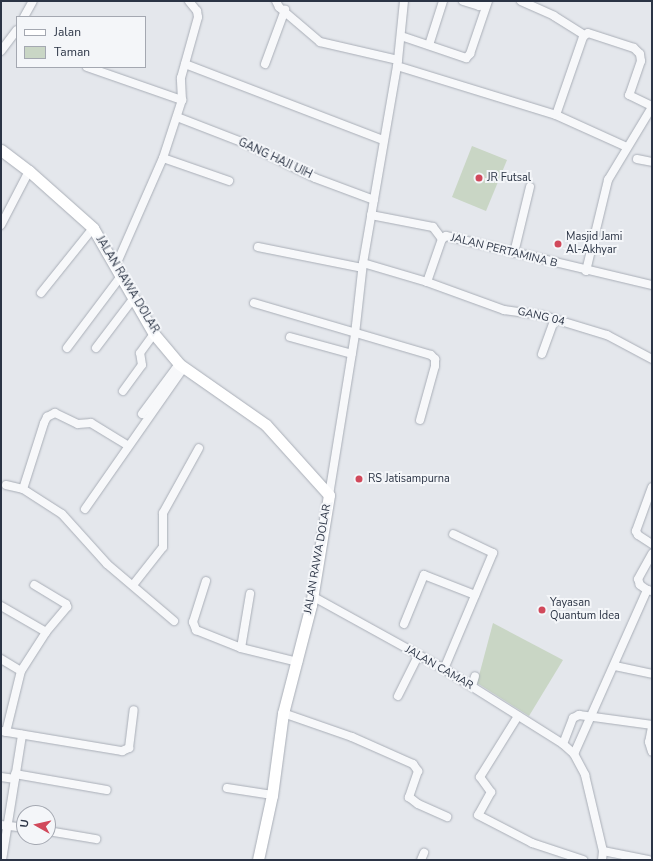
<!DOCTYPE html>
<html>
<head>
<meta charset="utf-8">
<style>
	body { margin:0 }
	#map { position:relative; width:653px; height:861px; overflow:hidden; background:#e4e7ec; font-family:"Nunito Sans",sans-serif }
	div>[style] { position:absolute }
	.green>* { inset:0; background:#c9d6c5 }
	.roads { filter:drop-shadow(0 0 1px #a9aeb7) drop-shadow(0 0 1px #a9aeb7) }
	.street>* { height:8px; margin:-4px; padding:0 4px; transform-origin:4px; border-radius:4px; background:#f7f8fa }
	.secondary>* { height:11px; margin:-5.5px; padding:0 5.5px; transform-origin:5.5px; border-radius:5.5px; background:#fff }
	.dots>* { width:11px; height:11px; translate:-50% -50%; box-sizing:border-box; border:2px solid #f4f6f9; border-radius:50% }
	span { translate:-50% -50%; white-space:nowrap; text-align:center; line-height:1.15; -webkit-text-stroke:4px #f4f6f9; paint-order:stroke }
	.street-label { font-size:11px; color:#2b3445 }
	.poi-label { font-size:11px; color:#2b3445 }
	.left { translate:0 -50%; text-align:left }
	.frame { position:absolute; inset:0; border:2px solid #2b3445; pointer-events:none }
	.legend { position:absolute; left:16px; top:16px; width:130px; height:52px; box-sizing:border-box; background:#f4f6f9; border:1px solid #a4a8b1; margin:0; padding:5px 7px; list-style:none; font-size:12px; color:#2b3445 }
	.legend li { display:flex; align-items:center; gap:8px; height:20px }
	.legend b { width:20px; border:1px solid #a4a8b1 }
	.north { position:absolute; left:16px; top:805px; width:40px; height:40px; box-sizing:border-box; background:#f4f6f9; border:1px solid #a4a8b1; border-radius:50%; rotate:278deg; font-size:11px; font-weight:700; line-height:16px; text-align:center; color:#2b3445 }
	.north::after { content:''; display:block; margin:auto; width:14px; height:18px; background:#d1495b; clip-path:polygon(50% 0,100% 100%,50% 72%,0 100%) }
</style>
</head>
<body>
<div id="map">
	<div class="green">
		<div style="clip-path:polygon(472px 146px,507px 160px,486px 211px,452px 197px)"></div>
		<div style="clip-path:polygon(493px 623px,563px 660px,529px 716px,477px 683px)"></div>
	</div>
	<div class="roads">
		<div class="street">
			<div style="left:276px;top:1px;width:7px;rotate:63deg"></div>
			<div style="left:279px;top:7px;width:54px;rotate:40.5deg"></div>
			<div style="left:320px;top:42px;width:80px;rotate:13deg"></div>
			<div style="left:463px;top:1px;width:17px;rotate:17deg"></div>
			<div style="left:479px;top:6px;width:6px;rotate:-59deg"></div>
			<div style="left:521px;top:1px;width:36px;rotate:24deg"></div>
			<div style="left:554px;top:16px;width:36px;rotate:32deg"></div>
			<div style="left:24px;top:17px;width:18px;rotate:-61deg"></div>
			<div style="left:401px;top:36px;width:69px;rotate:18.7deg"></div>
			<div style="left:466px;top:58px;width:6px;rotate:-45deg"></div>
			<div style="left:470px;top:54px;width:56px;rotate:-71.2deg"></div>
			<div style="left:429px;top:45px;width:46px;rotate:-72.3deg"></div>
			<div style="left:1px;top:51px;width:26px;rotate:-53deg"></div>
			<div style="left:185px;top:64px;width:212px;rotate:21deg"></div>
			<div style="left:265px;top:64px;width:58px;rotate:-69.7deg"></div>
			<div style="left:397px;top:66px;width:166px;rotate:17.1deg"></div>
			<div style="left:556px;top:115px;width:78px;rotate:24.3deg"></div>
			<div style="left:87px;top:67px;width:101px;rotate:19.2deg"></div>
			<div style="left:556px;top:115px;width:83px;rotate:-70.9deg"></div>
			<div style="left:583px;top:37px;width:6px;rotate:-39deg"></div>
			<div style="left:588px;top:33px;width:48px;rotate:18.1deg"></div>
			<div style="left:634px;top:48px;width:8px;rotate:45deg"></div>
			<div style="left:640px;top:54px;width:7px;rotate:82deg"></div>
			<div style="left:641px;top:61px;width:36px;rotate:109deg"></div>
			<div style="left:629px;top:95px;width:25px;rotate:26deg"></div>
			<div style="left:177px;top:117px;width:72px;rotate:21.2deg"></div>
			<div style="left:244px;top:143px;width:79px;rotate:26.2deg"></div>
			<div style="left:315px;top:178px;width:63px;rotate:20.4deg"></div>
			<div style="left:163px;top:158px;width:70px;rotate:19.2deg"></div>
			<div style="left:637px;top:159px;width:15px;rotate:11deg"></div>
			<div style="left:371px;top:215px;width:63px;rotate:11deg"></div>
			<div style="left:433px;top:227px;width:15px;rotate:53deg"></div>
			<div style="left:1px;top:225px;width:61px;rotate:-62.6deg"></div>
			<div style="left:258px;top:247px;width:106px;rotate:11.4deg"></div>
			<div style="left:514px;top:253px;width:68px;rotate:-76.4deg"></div>
			<div style="left:363px;top:263px;width:67px;rotate:16.5deg"></div>
			<div style="left:427px;top:282px;width:46px;rotate:-70.8deg"></div>
			<div style="left:442px;top:239px;width:5px;rotate:-37deg"></div>
			<div style="left:446px;top:236px;width:212px;rotate:13.4deg"></div>
			<div style="left:116px;top:265px;width:117px;rotate:-66.3deg"></div>
			<div style="left:163px;top:158px;width:61px;rotate:-71.9deg"></div>
			<div style="left:182px;top:100px;width:22px;rotate:-93deg"></div>
			<div style="left:181px;top:78px;width:63px;rotate:-74.4deg"></div>
			<div style="left:198px;top:17px;width:6px;rotate:-99deg"></div>
			<div style="left:197px;top:11px;width:13px;rotate:-129deg"></div>
			<div style="left:586px;top:271px;width:94px;rotate:-76.4deg"></div>
			<div style="left:608px;top:180px;width:85px;rotate:-58.9deg"></div>
			<div style="left:427px;top:282px;width:82px;rotate:20deg"></div>
			<div style="left:504px;top:310px;width:37px;rotate:8deg"></div>
			<div style="left:541px;top:315px;width:69px;rotate:16.9deg"></div>
			<div style="left:607px;top:335px;width:51px;rotate:28.1deg"></div>
			<div style="left:41px;top:293px;width:83px;rotate:-51.3deg"></div>
			<div style="left:254px;top:303px;width:184px;rotate:16.4deg"></div>
			<div style="left:431px;top:355px;width:6px;rotate:45deg"></div>
			<div style="left:435px;top:359px;width:7px;rotate:90deg"></div>
			<div style="left:435px;top:366px;width:56px;rotate:105.5deg"></div>
			<div style="left:290px;top:337px;width:64px;rotate:15.3deg"></div>
			<div style="left:67px;top:348px;width:90px;rotate:-53.1deg"></div>
			<div style="left:96px;top:348px;width:61px;rotate:-52.9deg"></div>
			<div style="left:542px;top:354px;width:37px;rotate:-70deg"></div>
			<div style="left:123px;top:391px;width:32px;rotate:-54deg"></div>
			<div style="left:142px;top:365px;width:12px;rotate:-99deg"></div>
			<div style="left:140px;top:353px;width:24px;rotate:-54deg"></div>
			<div style="left:142px;top:414px;width:62px;rotate:-53.5deg"></div>
			<div style="left:6px;top:485px;width:17px;rotate:13deg"></div>
			<div style="left:23px;top:489px;width:46px;rotate:32.7deg"></div>
			<div style="left:62px;top:514px;width:67px;rotate:48deg"></div>
			<div style="left:107px;top:564px;width:88px;rotate:40.4deg"></div>
			<div style="left:652px;top:487px;width:47px;rotate:110deg"></div>
			<div style="left:636px;top:531px;width:4px;rotate:63deg"></div>
			<div style="left:638px;top:535px;width:17px;rotate:33deg"></div>
			<div style="left:23px;top:489px;width:69px;rotate:-72.3deg"></div>
			<div style="left:44px;top:423px;width:7px;rotate:-63deg"></div>
			<div style="left:47px;top:417px;width:9px;rotate:-27deg"></div>
			<div style="left:55px;top:413px;width:25px;rotate:26deg"></div>
			<div style="left:78px;top:424px;width:13px;rotate:-4deg"></div>
			<div style="left:91px;top:423px;width:42px;rotate:31.4deg"></div>
			<div style="left:329px;top:495px;width:163px;rotate:-80.8deg"></div>
			<div style="left:355px;top:334px;width:71px;rotate:-83.6deg"></div>
			<div style="left:363px;top:263px;width:206px;rotate:-80.2deg"></div>
			<div style="left:398px;top:60px;width:59px;rotate:-84.2deg"></div>
			<div style="left:85px;top:509px;width:173px;rotate:-55.1deg"></div>
			<div style="left:206px;top:581px;width:43px;rotate:107.6deg"></div>
			<div style="left:193px;top:622px;width:9px;rotate:69deg"></div>
			<div style="left:196px;top:630px;width:48px;rotate:21.8deg"></div>
			<div style="left:241px;top:648px;width:59px;rotate:13.8deg"></div>
			<div style="left:133px;top:585px;width:48px;rotate:-51.7deg"></div>
			<div style="left:163px;top:547px;width:34px;rotate:-90deg"></div>
			<div style="left:163px;top:513px;width:74px;rotate:-61deg"></div>
			<div style="left:647px;top:590px;width:9px;rotate:-144deg"></div>
			<div style="left:640px;top:585px;width:6px;rotate:-108deg"></div>
			<div style="left:638px;top:579px;width:29px;rotate:-61deg"></div>
			<div style="left:312px;top:596px;width:151px;rotate:28.9deg"></div>
			<div style="left:444px;top:669px;width:141px;rotate:32.2deg"></div>
			<div style="left:563px;top:744px;width:15px;rotate:42deg"></div>
			<div style="left:574px;top:754px;width:24px;rotate:62deg"></div>
			<div style="left:585px;top:775px;width:78px;rotate:76.7deg"></div>
			<div style="left:603px;top:851px;width:9px;rotate:96deg"></div>
			<div style="left:1px;top:606px;width:52px;rotate:30deg"></div>
			<div style="left:404px;top:624px;width:53px;rotate:-67.8deg"></div>
			<div style="left:424px;top:575px;width:55px;rotate:21.4deg"></div>
			<div style="left:241px;top:648px;width:55px;rotate:-80.5deg"></div>
			<div style="left:1px;top:659px;width:23px;rotate:31deg"></div>
			<div style="left:615px;top:666px;width:38px;rotate:12deg"></div>
			<div style="left:444px;top:669px;width:126px;rotate:-67.1deg"></div>
			<div style="left:493px;top:553px;width:44px;rotate:-154.6deg"></div>
			<div style="left:472px;top:686px;width:10px;rotate:-73deg"></div>
			<div style="left:398px;top:696px;width:45px;rotate:-63.4deg"></div>
			<div style="left:283px;top:713px;width:73px;rotate:19.2deg"></div>
			<div style="left:352px;top:737px;width:67px;rotate:23.9deg"></div>
			<div style="left:413px;top:764px;width:9px;rotate:54deg"></div>
			<div style="left:418px;top:771px;width:28px;rotate:109deg"></div>
			<div style="left:409px;top:797px;width:11px;rotate:38deg"></div>
			<div style="left:418px;top:804px;width:32px;rotate:24deg"></div>
			<div style="left:518px;top:716px;width:72px;rotate:121.9deg"></div>
			<div style="left:480px;top:777px;width:19px;rotate:54deg"></div>
			<div style="left:491px;top:792px;width:26px;rotate:119deg"></div>
			<div style="left:478px;top:815px;width:61px;rotate:27.4deg"></div>
			<div style="left:532px;top:843px;width:54px;rotate:18.4deg"></div>
			<div style="left:652px;top:727px;width:15px;rotate:101deg"></div>
			<div style="left:649px;top:742px;width:10px;rotate:73deg"></div>
			<div style="left:1px;top:731px;width:123px;rotate:9.4deg"></div>
			<div style="left:122px;top:751px;width:8px;rotate:-23deg"></div>
			<div style="left:129px;top:748px;width:38px;rotate:-83deg"></div>
			<div style="left:6px;top:732px;width:63px;rotate:-76.2deg"></div>
			<div style="left:21px;top:671px;width:46px;rotate:-57.3deg"></div>
			<div style="left:46px;top:632px;width:33px;rotate:-50deg"></div>
			<div style="left:67px;top:607px;width:3px;rotate:-108deg"></div>
			<div style="left:66px;top:604px;width:37px;rotate:-149deg"></div>
			<div style="left:563px;top:744px;width:28px;rotate:-69deg"></div>
			<div style="left:573px;top:718px;width:7px;rotate:-27deg"></div>
			<div style="left:579px;top:715px;width:74px;rotate:7.8deg"></div>
			<div style="left:574px;top:754px;width:180px;rotate:-66deg"></div>
			<div style="left:647px;top:590px;width:5px;rotate:11deg"></div>
			<div style="left:15px;top:774px;width:93px;rotate:9.9deg"></div>
			<div style="left:1px;top:777px;width:14px;rotate:8deg"></div>
			<div style="left:227px;top:788px;width:46px;rotate:8.8deg"></div>
			<div style="left:1px;top:825px;width:23px;rotate:7deg"></div>
			<div style="left:48px;top:831px;width:49px;rotate:9.5deg"></div>
			<div style="left:603px;top:851px;width:46px;rotate:11.3deg"></div>
			<div style="left:2px;top:860px;width:127px;rotate:-80.9deg"></div>
			<div style="left:421px;top:860px;width:8px;rotate:-67deg"></div>
		</div>
		<div class="secondary">
			<div style="left:1px;top:150px;width:35px;rotate:37deg"></div>
			<div style="left:29px;top:171px;width:86px;rotate:41.7deg"></div>
			<div style="left:93px;top:228px;width:122px;rotate:60.1deg"></div>
			<div style="left:154px;top:334px;width:39px;rotate:50deg"></div>
			<div style="left:179px;top:364px;width:106px;rotate:35deg"></div>
			<div style="left:266px;top:425px;width:94px;rotate:48deg"></div>
			<div style="left:329px;top:495px;width:111px;rotate:99.3deg"></div>
			<div style="left:311px;top:605px;width:112px;rotate:104.5deg"></div>
			<div style="left:283px;top:713px;width:83px;rotate:97.6deg"></div>
			<div style="left:272px;top:795px;width:66px;rotate:102.2deg"></div>
		</div>
	</div>
	<div class="dots">
		<div style="left:479px;top:178px;background:#d1495b"></div>
		<div style="left:558px;top:244px;background:#d1495b"></div>
		<div style="left:359px;top:479px;background:#d1495b"></div>
		<div style="left:542px;top:610px;background:#d1495b"></div>
	</div>
	<div class="street-label">
		<span style="left:275px;top:159px;rotate:25deg">GANG HAJI UIH</span>
		<span style="left:504px;top:251px;rotate:14deg">JALAN PERTAMINA B</span>
		<span style="left:127px;top:285px;rotate:59deg">JALAN RAWA DOLAR</span>
		<span style="left:541px;top:317px;rotate:13deg">GANG 04</span>
		<span style="left:318px;top:559px;rotate:-80deg">JALAN RAWA DOLAR</span>
		<span style="left:439px;top:668px;rotate:30deg">JALAN CAMAR</span>
	</div>
	<div class="poi-label">
		<span class="left" style="left:487px;top:178px">JR Futsal</span>
		<span class="left" style="left:566px;top:244px">Masjid Jami<br>Al-Akhyar</span>
		<span class="left" style="left:368px;top:479px">RS Jatisampurna</span>
		<span class="left" style="left:550px;top:610px">Yayasan<br>Quantum Idea</span>
	</div>
	<div class="frame"></div>
	<ul class="legend">
	<li><b style="height:5px;background:#fff"></b>Jalan</li>
	<li><b style="height:11px;background:#c9d6c5"></b>Taman</li>
	</ul>
	<div class="north">U</div>
</div>
</body>
</html>
